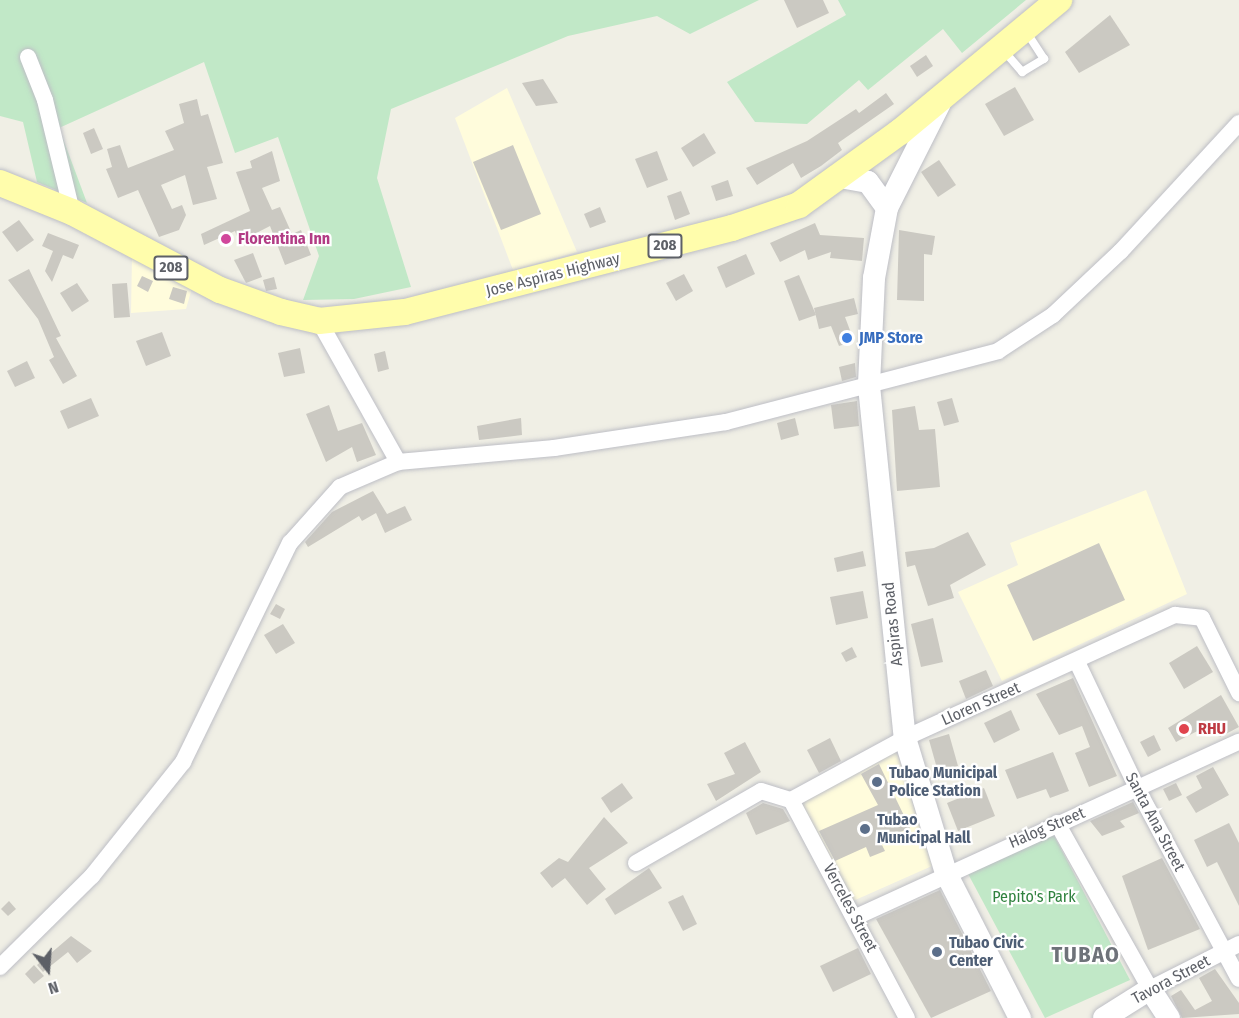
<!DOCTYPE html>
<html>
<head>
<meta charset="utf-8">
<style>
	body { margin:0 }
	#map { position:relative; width:1239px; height:1018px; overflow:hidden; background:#f0efe5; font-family:"Fira Sans Condensed",sans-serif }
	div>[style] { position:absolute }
	.commercial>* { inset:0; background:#fffcdc }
	.green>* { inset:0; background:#c1e8c7 }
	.building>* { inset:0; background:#cbc9c2 }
	.roads { filter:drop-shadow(0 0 2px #bdbec5) drop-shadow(0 0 2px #bdbec5) }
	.service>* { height:8px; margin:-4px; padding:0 4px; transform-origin:4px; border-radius:4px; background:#fff }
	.minor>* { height:16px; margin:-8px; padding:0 8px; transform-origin:8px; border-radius:8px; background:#fff }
	.secondary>* { height:22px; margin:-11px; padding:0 11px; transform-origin:11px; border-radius:11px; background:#fff }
	.primary>* { height:26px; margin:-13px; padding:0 13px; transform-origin:13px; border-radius:13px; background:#fffdac }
	.dots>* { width:16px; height:16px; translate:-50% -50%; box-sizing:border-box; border:3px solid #fff; border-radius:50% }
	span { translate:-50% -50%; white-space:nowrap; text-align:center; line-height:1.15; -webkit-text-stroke:4.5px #fff; paint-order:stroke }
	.shield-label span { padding:2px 4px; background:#fff; border:2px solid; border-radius:4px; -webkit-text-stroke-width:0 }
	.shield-label { font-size:15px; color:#5d6067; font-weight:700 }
	.hotel-label { font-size:16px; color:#b23c85; font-weight:700 }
	.left { translate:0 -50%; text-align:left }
	.street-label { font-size:16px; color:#5d6067 }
	.shop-label { font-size:16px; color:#366cbe; font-weight:700 }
	.health-label { font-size:16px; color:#be3a42; font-weight:700 }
	.service-label { font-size:16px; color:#4e5e75; font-weight:700 }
	.park-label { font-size:16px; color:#30823f }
	.district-label { font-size:22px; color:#6e7279; font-weight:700; letter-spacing:1.5px }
	.north { position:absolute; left:18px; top:940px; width:60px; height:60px; -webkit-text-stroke:4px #fff; paint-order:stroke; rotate:163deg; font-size:16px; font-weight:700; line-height:24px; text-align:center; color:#5d6067 }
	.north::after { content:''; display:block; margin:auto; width:21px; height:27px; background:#5d6067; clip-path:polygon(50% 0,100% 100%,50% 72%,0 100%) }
</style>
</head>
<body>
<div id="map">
	<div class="commercial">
		<div style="clip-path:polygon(507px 88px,577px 252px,513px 270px,455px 118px)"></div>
		<div style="clip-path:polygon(132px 256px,192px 288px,186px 309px,131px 313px)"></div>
		<div style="clip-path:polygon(1146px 490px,1187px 594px,1002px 681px,958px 592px,1018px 565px,1010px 543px)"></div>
		<div style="clip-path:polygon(896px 750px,932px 866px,853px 901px,797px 801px)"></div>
	</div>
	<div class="green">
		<div style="clip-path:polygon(0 0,759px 0,690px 34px,657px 16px,568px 36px,391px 109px,377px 178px,411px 287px,354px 299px,303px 300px,319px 256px,278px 137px,235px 153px,204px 62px,59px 128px,87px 203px,37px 182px,23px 122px,0 116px)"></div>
		<div style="clip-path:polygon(838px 0,1026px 0,962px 53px,943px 29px,868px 90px,859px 80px,807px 124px,755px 122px,727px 82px,846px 15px)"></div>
		<div style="clip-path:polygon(1050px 828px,1130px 980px,1045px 1018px,966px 870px)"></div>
	</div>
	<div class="building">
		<div style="clip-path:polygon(784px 0,823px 0,829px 13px,797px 28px)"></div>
		<div style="clip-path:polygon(1110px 15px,1130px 45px,1079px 73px,1065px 52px)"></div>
		<div style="clip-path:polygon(926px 55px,933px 66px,917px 77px,910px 66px)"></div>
		<div style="clip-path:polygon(543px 79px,558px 103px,536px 106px,522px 83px)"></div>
		<div style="clip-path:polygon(1015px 87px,1034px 120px,1004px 136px,985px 104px)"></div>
		<div style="clip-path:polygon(886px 93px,894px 104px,838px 143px,842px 150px,821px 166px,801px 178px,793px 163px,757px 185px,746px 168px,807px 141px,856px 109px,859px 113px)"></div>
		<div style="clip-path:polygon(197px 99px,201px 116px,208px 114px,223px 163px,207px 167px,217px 199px,193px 205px,185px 175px,161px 185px,172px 209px,182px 205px,186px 215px,179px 230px,159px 237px,138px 190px,118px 198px,106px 169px,112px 167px,107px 149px,120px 145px,128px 168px,174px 150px,165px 131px,184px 123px,179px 104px)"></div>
		<div style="clip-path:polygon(94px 128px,103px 149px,91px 154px,83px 133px)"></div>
		<div style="clip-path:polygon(704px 133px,716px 153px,693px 167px,681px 148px)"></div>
		<div style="clip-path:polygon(513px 145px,541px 214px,501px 230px,473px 162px)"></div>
		<div style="clip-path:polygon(272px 151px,280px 181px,262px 188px,272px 210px,280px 207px,292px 234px,301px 230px,311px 255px,285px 265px,270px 226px,239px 242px,235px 231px,204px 245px,201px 234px,250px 211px,236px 172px,252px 168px,250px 161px)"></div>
		<div style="clip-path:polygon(657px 151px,668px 180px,647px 188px,635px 159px)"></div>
		<div style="clip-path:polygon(939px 160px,956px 185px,938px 197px,921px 172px)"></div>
		<div style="clip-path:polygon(728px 180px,733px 196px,716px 201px,711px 186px)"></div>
		<div style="clip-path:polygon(681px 191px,690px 214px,675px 220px,667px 196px)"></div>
		<div style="clip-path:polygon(600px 207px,606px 222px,590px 228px,584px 214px)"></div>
		<div style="clip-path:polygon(19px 220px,34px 240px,17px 252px,2px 232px)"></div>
		<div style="clip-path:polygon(815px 223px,820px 235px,864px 238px,862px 261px,830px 258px,831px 252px,808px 260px,805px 250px,780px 262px,770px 243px)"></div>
		<div style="clip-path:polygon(899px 230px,935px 236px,932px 255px,924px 254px,924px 301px,897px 300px)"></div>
		<div style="clip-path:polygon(48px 233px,79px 245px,73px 259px,63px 255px,52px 282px,45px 271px,53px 251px,42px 246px)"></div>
		<div style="clip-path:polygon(253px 253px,262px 277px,246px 283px,234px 260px)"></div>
		<div style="clip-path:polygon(746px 254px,755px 274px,726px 288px,717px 267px)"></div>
		<div style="clip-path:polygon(29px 269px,61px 336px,56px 338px,77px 376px,63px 384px,49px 360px,54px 357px,38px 319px,8px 280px)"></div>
		<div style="clip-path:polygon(684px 274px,693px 291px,676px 301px,666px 283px)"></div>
		<div style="clip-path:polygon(799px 275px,816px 315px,799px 321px,784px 281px)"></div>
		<div style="clip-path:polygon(142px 276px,153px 281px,148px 292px,137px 286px)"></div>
		<div style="clip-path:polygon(274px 277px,277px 289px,266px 291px,263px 280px)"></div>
		<div style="clip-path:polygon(77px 283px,89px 301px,72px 312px,60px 293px)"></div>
		<div style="clip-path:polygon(127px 283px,130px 317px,114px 318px,112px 284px)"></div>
		<div style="clip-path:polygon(173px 287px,187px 291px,184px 304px,169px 299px)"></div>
		<div style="clip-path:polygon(854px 298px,858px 314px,845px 317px,854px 341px,839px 346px,831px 326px,819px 329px,814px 308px)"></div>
		<div style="clip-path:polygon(162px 332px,171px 356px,146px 366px,136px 341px)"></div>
		<div style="clip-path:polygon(300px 348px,305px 373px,284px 377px,278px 353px)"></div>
		<div style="clip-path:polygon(385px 351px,389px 369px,378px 372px,374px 354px)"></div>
		<div style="clip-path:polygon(27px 361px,35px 378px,15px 387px,7px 371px)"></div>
		<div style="clip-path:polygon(855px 363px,856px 377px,842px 381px,839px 367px)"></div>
		<div style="clip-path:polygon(91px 398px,99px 416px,68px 429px,60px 411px)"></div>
		<div style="clip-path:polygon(952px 398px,959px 422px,944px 426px,937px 402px)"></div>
		<div style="clip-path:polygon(857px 401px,859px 426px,834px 429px,831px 405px)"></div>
		<div style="clip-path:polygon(329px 405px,338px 431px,362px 423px,376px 455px,357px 462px,352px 447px,326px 462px,306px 414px)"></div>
		<div style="clip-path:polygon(915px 406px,919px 430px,935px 429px,940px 487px,897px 491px,892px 410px)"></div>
		<div style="clip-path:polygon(521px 418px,522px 435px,479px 440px,477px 426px)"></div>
		<div style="clip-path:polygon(795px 418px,799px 435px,781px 440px,777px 423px)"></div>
		<div style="clip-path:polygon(373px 491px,387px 514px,405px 506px,412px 520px,385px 533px,376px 513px,362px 521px,359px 516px,308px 547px,305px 542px,332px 512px)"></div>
		<div style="clip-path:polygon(968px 532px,986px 565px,950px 585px,954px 598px,928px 606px,915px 565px,907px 567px,905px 552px,934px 548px)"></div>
		<div style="clip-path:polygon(1099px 543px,1125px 600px,1033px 641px,1007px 585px)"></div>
		<div style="clip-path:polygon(863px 551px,866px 566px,837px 572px,834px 558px)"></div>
		<div style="clip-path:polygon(863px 591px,868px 618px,836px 625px,830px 597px)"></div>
		<div style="clip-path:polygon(276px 604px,285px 609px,280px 619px,270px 614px)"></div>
		<div style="clip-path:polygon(933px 618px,943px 662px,921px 667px,911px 624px)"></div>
		<div style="clip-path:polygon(283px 624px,295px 643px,276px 654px,264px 635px)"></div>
		<div style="clip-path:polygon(1197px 646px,1213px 672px,1184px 689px,1169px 663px)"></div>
		<div style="clip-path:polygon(852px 647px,857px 657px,846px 662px,841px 653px)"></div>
		<div style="clip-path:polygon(986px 670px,993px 686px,966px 699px,959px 681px)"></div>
		<div style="clip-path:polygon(1073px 678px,1117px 776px,1089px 787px,1075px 753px,1090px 747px,1082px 726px,1059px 735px,1036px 694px)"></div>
		<div style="clip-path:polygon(1221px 695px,1239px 727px,1220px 737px,1213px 723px,1176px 742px,1168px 728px)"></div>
		<div style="clip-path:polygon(1011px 710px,1020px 730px,994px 743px,984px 723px)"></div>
		<div style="clip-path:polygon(949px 734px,958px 766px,938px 772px,929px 740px)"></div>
		<div style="clip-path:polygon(1154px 735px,1161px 750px,1148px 757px,1140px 742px)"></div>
		<div style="clip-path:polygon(830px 738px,841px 761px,819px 773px,807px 750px)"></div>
		<div style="clip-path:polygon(745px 742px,761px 772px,716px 801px,707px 784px,735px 774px,724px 753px)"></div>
		<div style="clip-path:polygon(1053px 752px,1069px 791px,1050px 798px,1046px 789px,1017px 799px,1005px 770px)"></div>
		<div style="clip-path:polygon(879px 764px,910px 828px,880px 841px,885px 851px,870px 857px,866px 847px,835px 861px,819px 831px,878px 805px,861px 774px)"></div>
		<div style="clip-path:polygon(1213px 767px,1229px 795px,1196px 813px,1186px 797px,1202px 788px,1196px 776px)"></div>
		<div style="clip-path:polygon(622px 783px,633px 798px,611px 813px,601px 798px)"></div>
		<div style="clip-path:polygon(1176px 783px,1182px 795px,1169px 801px,1163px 789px)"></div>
		<div style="clip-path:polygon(984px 788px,995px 816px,958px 831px,947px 803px)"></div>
		<div style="clip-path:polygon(1133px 802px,1139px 813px,1120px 821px,1125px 827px,1102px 836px,1090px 821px)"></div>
		<div style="clip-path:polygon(763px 803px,783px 809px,790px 821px,756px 835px,746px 813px)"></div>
		<div style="clip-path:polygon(604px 817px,628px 843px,589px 868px,606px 889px,587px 905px,565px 878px,552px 888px,540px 873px,559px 858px,568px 862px)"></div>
		<div style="clip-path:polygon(1229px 823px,1239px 843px,1239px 906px,1217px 862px,1207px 867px,1194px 840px)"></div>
		<div style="clip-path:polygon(1162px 858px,1200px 929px,1148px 950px,1122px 876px)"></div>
		<div style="clip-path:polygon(649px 868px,662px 888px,615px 915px,605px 899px)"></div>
		<div style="clip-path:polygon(940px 890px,991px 991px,931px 1018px,876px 919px)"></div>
		<div style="clip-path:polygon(683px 895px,697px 924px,683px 931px,668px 902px)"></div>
		<div style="clip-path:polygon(9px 901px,16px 909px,8px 916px,1px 909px)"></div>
		<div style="clip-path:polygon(71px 936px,92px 951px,77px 963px,68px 952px,43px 972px,37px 965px)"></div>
		<div style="clip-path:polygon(858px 948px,871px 974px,833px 992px,820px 966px)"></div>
		<div style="clip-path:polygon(34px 965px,44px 976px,34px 984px,25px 974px)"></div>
		<div style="clip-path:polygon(1215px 969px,1239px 1003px,1239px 1014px,1182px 1018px,1171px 996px,1181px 990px,1195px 1010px,1212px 1001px,1199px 978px)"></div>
	</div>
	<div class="roads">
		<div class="service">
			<div style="left:1004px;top:51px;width:28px;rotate:49deg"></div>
			<div style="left:1022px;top:72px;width:26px;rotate:-31deg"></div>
			<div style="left:1044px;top:59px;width:33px;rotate:-123deg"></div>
		</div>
		<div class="minor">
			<div style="left:28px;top:57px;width:46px;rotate:68.4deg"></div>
			<div style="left:45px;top:100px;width:115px;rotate:76.4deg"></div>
			<div style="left:319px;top:321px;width:162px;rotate:60.7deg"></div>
			<div style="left:1077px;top:662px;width:142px;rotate:64.5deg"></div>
			<div style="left:1138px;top:790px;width:214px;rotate:61.9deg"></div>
			<div style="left:791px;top:800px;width:130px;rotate:-28.5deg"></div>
			<div style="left:905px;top:738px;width:297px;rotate:-24.5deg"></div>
			<div style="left:1175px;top:615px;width:27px;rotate:6deg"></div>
			<div style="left:1202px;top:618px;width:84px;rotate:63.7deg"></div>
			<div style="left:791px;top:800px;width:247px;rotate:62deg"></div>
			<div style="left:1057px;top:823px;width:190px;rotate:60.7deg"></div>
			<div style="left:1150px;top:989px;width:100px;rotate:-26.8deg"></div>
			<div style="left:636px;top:863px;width:144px;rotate:-29.9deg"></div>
			<div style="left:761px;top:791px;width:31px;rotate:17deg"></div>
			<div style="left:856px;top:917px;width:421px;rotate:-24.6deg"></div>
			<div style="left:0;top:967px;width:129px;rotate:-44.7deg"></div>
			<div style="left:92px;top:876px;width:146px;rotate:-51.4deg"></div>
			<div style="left:183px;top:762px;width:244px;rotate:-64deg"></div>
			<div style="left:290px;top:543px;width:75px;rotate:-48.2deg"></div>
			<div style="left:340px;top:487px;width:63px;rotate:-23.3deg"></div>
			<div style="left:398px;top:462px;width:157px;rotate:-5.1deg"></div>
			<div style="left:554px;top:448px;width:174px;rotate:-8.6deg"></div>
			<div style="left:726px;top:422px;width:281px;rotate:-14.6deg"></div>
			<div style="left:998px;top:351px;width:66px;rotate:-33.2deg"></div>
			<div style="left:1053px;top:315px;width:93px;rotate:-43.3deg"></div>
			<div style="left:1121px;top:251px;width:174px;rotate:-47.3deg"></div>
		</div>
		<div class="secondary">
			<div style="left:940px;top:103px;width:118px;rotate:116.8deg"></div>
			<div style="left:887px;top:208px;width:71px;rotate:100.5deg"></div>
			<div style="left:874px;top:278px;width:108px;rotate:92.7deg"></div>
			<div style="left:869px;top:386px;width:354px;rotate:84.2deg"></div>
			<div style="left:905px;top:738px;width:141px;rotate:73.1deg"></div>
			<div style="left:946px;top:873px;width:163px;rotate:63deg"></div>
			<div style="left:840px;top:177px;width:28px;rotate:10deg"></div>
			<div style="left:868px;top:182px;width:32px;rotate:54deg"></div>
			<div style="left:1104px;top:1018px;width:54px;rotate:-32.2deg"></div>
			<div style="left:1150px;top:989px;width:35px;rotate:57deg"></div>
		</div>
		<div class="primary">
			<div style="left:0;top:183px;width:78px;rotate:21.9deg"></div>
			<div style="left:72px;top:212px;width:167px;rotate:27.8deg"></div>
			<div style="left:220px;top:290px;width:65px;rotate:19.8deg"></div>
			<div style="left:281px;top:312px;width:39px;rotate:13deg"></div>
			<div style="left:319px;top:321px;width:86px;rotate:-6deg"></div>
			<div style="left:405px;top:312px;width:338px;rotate:-14.4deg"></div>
			<div style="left:732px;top:228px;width:71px;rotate:-18.9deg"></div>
			<div style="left:799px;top:205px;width:125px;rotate:-35.9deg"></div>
			<div style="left:900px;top:132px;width:207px;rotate:-39.7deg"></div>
		</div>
	</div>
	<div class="dots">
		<div style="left:226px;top:239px;background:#d1479c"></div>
		<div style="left:847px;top:338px;background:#3f7fe0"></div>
		<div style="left:1184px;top:729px;background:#e0444e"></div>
		<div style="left:877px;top:782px;background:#5c6f8a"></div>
		<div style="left:865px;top:829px;background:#5c6f8a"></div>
		<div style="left:937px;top:952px;background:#5c6f8a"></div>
	</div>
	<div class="shield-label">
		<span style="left:665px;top:246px">208</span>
		<span style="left:171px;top:268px">208</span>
	</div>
	<div class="hotel-label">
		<span class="left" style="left:238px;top:239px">Florentina Inn</span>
	</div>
	<div class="street-label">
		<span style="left:553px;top:275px;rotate:-14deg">Jose Aspiras Highway</span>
		<span style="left:893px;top:624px;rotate:-96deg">Aspiras Road</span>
		<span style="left:981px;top:704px;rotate:-24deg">Lloren Street</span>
		<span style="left:1155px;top:822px;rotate:62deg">Santa Ana Street</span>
		<span style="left:1047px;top:828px;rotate:-23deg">Halog Street</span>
		<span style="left:850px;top:908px;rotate:62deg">Verceles Street</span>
		<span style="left:1171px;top:980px;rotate:-28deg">Tavora Street</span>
	</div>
	<div class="shop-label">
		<span class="left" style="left:859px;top:338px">JMP Store</span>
	</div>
	<div class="health-label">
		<span class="left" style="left:1198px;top:729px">RHU</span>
	</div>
	<div class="service-label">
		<span class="left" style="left:889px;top:782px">Tubao Municipal<br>Police Station</span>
		<span class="left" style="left:877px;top:829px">Tubao<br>Municipal Hall</span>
		<span class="left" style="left:949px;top:952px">Tubao Civic<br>Center</span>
	</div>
	<div class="park-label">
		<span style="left:1034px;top:897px">Pepito's Park</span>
	</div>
	<div class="district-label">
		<span style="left:1086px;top:955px">TUBAO</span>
	</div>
	<div class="north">N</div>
</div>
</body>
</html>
